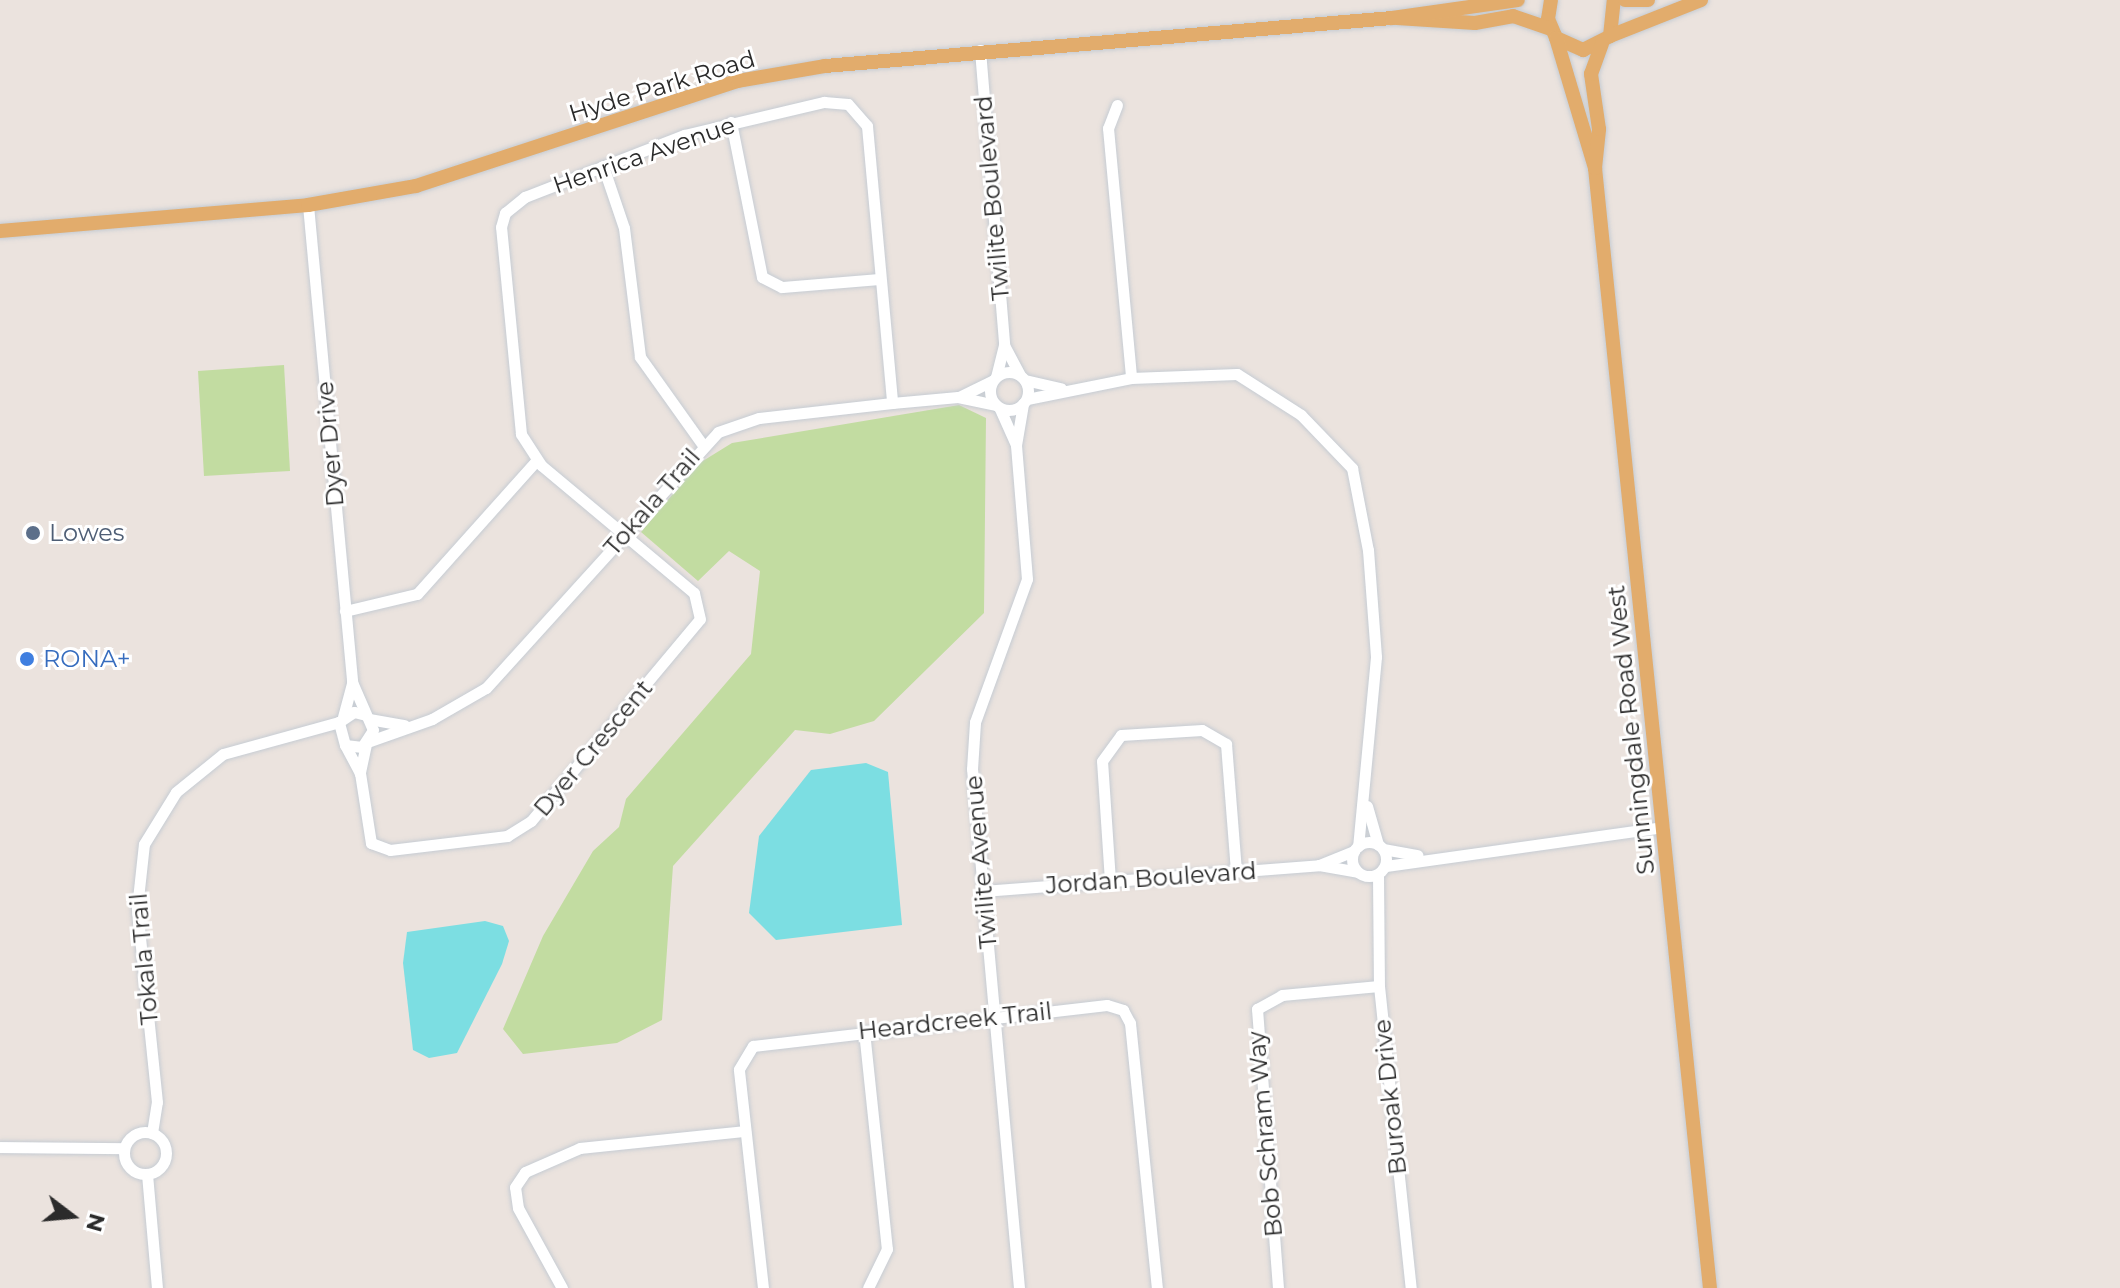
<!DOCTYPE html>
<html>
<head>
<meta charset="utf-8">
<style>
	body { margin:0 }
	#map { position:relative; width:2120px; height:1288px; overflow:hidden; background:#ebe3de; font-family:Montserrat,sans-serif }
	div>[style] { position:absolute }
	.green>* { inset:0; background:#c2dca1 }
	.water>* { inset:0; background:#7cdee2 }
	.roads { filter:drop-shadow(0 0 2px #c6ccd3) drop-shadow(0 0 2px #c6ccd3) }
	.minor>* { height:11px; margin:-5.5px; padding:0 5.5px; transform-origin:5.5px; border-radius:5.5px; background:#fff }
	.minor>.ring { margin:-5.5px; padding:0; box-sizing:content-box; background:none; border:11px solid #fff; border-radius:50% }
	.major>* { height:14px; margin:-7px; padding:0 7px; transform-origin:7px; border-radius:7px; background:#e2ac6c }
	.dots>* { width:22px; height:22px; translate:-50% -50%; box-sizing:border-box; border:4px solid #fff; border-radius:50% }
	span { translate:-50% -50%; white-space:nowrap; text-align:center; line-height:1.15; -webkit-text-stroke:6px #fff; paint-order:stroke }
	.street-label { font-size:24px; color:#2b2b2b }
	.service-label { font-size:24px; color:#4e5e75 }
	.left { translate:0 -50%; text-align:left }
	.shop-label { font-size:24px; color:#366cbe }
	.north { position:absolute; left:32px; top:1176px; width:80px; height:80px; -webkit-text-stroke:6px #fff; paint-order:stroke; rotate:106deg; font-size:22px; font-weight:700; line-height:32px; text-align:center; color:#2b2b2b }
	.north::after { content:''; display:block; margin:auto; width:28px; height:36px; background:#2b2b2b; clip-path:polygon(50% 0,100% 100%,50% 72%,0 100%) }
</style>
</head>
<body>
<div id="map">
	<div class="green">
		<div style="clip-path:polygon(284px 365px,290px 471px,204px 476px,198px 371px)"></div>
		<div style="clip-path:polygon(959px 405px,986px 418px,984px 613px,874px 721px,830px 734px,795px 730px,673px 866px,662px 1020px,617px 1043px,523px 1054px,503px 1029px,543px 936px,593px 851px,619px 827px,626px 799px,751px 654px,760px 571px,729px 551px,698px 581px,641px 532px,698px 464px,732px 443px)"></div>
	</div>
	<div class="water">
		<div style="clip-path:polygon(866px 763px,888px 772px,902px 925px,776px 940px,749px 913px,759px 836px,811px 770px)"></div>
		<div style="clip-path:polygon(485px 921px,503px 926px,509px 941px,502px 964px,457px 1053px,429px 1058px,413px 1050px,403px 963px,407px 932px)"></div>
	</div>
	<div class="roads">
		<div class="minor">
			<div style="left:980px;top:50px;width:296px;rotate:85.3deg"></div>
			<div style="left:1004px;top:345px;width:32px;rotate:104deg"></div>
			<div style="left:1117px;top:105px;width:25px;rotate:111deg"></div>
			<div style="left:1108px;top:128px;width:251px;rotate:84.7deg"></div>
			<div style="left:731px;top:122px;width:158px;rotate:78.7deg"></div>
			<div style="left:762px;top:277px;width:22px;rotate:27deg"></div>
			<div style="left:782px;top:287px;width:98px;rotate:-4.7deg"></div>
			<div style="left:603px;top:166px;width:65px;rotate:71.3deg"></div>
			<div style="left:624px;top:228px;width:130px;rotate:82.9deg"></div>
			<div style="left:640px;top:357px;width:107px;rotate:54.5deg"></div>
			<div style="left:308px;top:205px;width:479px;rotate:84.7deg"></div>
			<div style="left:352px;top:682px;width:52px;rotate:66.4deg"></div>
			<div style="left:373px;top:730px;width:20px;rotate:123deg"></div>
			<div style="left:362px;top:747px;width:17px;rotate:-173deg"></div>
			<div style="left:345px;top:745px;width:24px;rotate:-105deg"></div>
			<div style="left:339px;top:722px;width:18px;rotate:-34deg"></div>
			<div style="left:354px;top:712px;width:12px;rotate:14deg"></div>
			<div style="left:1004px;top:345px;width:34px;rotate:62deg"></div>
			<div class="ring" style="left:990px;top:372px;width:27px;height:27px"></div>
			<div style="left:1025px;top:380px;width:37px;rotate:13deg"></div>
			<div style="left:959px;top:397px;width:37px;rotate:-26deg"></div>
			<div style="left:1027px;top:399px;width:106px;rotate:-11.4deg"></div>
			<div style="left:1131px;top:378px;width:106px;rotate:-2.2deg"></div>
			<div style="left:1237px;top:374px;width:76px;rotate:32.6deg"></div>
			<div style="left:1301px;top:415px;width:74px;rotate:46.1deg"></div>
			<div style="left:1352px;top:468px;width:84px;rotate:79deg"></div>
			<div style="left:1368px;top:550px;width:107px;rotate:85.7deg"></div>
			<div style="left:1376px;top:657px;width:190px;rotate:95.4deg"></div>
			<div style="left:1000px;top:409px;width:39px;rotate:66deg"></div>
			<div style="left:345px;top:611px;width:74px;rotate:-13.3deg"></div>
			<div style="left:417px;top:594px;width:180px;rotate:-48.2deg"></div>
			<div style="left:343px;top:717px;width:35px;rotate:-75deg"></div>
			<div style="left:369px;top:719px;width:36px;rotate:10deg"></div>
			<div style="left:370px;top:741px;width:66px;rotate:-19.5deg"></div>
			<div style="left:432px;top:719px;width:62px;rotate:-29.9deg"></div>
			<div style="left:486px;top:688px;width:345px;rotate:-47.8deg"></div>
			<div style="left:718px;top:432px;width:43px;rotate:-18.9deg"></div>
			<div style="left:759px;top:418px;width:134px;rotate:-6.4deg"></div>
			<div style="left:892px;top:403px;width:66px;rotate:-5.2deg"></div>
			<div style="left:958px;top:397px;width:38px;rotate:12deg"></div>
			<div style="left:366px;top:744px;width:30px;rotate:102deg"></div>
			<div style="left:360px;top:773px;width:71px;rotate:81.1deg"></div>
			<div style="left:371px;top:843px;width:20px;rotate:20deg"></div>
			<div style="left:390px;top:850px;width:118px;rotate:-6.8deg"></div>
			<div style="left:507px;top:836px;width:28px;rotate:-32deg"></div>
			<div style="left:531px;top:821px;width:263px;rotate:-50.1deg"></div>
			<div style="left:700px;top:619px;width:27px;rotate:-103deg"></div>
			<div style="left:694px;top:593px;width:199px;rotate:-140.1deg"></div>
			<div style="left:541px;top:465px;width:37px;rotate:-123deg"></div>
			<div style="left:521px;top:434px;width:208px;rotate:-95.5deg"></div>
			<div style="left:501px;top:227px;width:15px;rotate:-74deg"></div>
			<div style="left:505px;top:213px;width:26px;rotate:-39deg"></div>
			<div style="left:525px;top:197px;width:171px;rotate:-21.3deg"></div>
			<div style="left:684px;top:135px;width:144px;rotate:-13.3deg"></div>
			<div style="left:824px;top:102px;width:24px;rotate:5deg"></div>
			<div style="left:848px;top:104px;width:29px;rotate:49deg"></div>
			<div style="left:867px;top:126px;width:278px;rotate:84.8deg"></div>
			<div style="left:345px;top:745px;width:32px;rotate:62deg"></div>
			<div style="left:1367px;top:806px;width:40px;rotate:74deg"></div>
			<div class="ring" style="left:1352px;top:842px;width:23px;height:23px"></div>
			<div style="left:1383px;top:849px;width:35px;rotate:10deg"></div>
			<div style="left:1319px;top:865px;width:38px;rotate:-22deg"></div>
			<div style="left:1386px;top:866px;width:280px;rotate:-8deg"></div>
			<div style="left:1378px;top:875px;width:111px;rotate:89.5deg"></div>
			<div style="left:1379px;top:986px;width:304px;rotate:84deg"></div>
			<div style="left:1110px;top:881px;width:120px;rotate:-93.8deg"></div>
			<div style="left:1102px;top:761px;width:32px;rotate:-54deg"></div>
			<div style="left:1121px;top:735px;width:81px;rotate:-3.5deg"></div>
			<div style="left:1202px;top:730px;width:28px;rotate:30deg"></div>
			<div style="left:1226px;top:744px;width:127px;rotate:85.5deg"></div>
			<div style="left:983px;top:891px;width:337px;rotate:-4.4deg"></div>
			<div style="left:1319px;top:865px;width:39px;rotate:10deg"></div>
			<div style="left:864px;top:1031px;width:219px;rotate:84deg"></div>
			<div style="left:887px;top:1249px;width:43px;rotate:116deg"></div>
			<div class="ring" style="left:124px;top:1132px;width:31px;height:31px"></div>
			<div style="left:152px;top:1133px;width:31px;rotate:-81deg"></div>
			<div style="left:157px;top:1102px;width:195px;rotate:-95.9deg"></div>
			<div style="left:137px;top:908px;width:64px;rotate:-83.8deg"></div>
			<div style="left:144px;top:844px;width:61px;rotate:-58.4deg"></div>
			<div style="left:176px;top:792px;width:60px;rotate:-39deg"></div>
			<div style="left:223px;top:754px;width:120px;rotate:-15.4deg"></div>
			<div style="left:0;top:1147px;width:124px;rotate:0.5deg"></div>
			<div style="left:147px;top:1174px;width:114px;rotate:85deg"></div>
			<div style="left:562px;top:1288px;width:91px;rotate:-118.8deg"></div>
			<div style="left:518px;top:1208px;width:21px;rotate:-98deg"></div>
			<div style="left:515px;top:1187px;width:18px;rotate:-56deg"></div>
			<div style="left:525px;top:1172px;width:60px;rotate:-23.6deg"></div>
			<div style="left:580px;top:1148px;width:166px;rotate:-5.9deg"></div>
			<div style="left:763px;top:1288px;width:220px;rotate:-96.3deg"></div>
			<div style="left:739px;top:1069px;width:27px;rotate:-59deg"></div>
			<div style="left:753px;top:1046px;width:356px;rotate:-6.6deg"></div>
			<div style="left:1107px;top:1005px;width:17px;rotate:17deg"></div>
			<div style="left:1123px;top:1010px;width:15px;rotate:62deg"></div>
			<div style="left:1130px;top:1023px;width:266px;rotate:84.2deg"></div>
			<div style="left:1019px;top:1288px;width:521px;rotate:-95.17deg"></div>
			<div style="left:972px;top:769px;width:47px;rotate:-86.3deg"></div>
			<div style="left:975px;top:722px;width:152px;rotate:-70deg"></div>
			<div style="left:1027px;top:579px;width:134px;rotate:-94.7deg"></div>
			<div style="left:1016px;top:445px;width:42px;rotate:-80.3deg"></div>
			<div style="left:1278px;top:1288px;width:280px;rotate:-94.3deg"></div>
			<div style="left:1257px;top:1009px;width:29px;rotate:-29deg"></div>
			<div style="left:1282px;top:995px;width:97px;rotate:-5.3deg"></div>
		</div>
		<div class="major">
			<div style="left:1551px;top:0;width:19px;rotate:99deg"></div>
			<div style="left:1548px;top:19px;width:21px;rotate:67deg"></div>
			<div style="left:1556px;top:38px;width:30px;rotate:24deg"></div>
			<div style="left:1583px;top:50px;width:30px;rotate:-27deg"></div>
			<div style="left:1610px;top:36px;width:36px;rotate:-84deg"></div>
			<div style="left:1625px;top:0;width:23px"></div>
			<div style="left:1397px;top:18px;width:78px;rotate:3.7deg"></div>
			<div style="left:1475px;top:23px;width:39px;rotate:-10deg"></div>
			<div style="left:1513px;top:16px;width:39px;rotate:19deg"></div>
			<div style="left:1610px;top:36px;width:98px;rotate:-21.6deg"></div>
			<div style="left:1556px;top:38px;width:136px;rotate:73.3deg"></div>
			<div style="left:1595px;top:168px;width:1126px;rotate:84.14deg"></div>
			<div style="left:1595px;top:168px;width:39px;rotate:-84deg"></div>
			<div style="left:1599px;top:129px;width:56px;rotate:-98.3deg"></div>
			<div style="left:1591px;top:74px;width:32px;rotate:-70deg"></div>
			<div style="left:0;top:231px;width:309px;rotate:-4.8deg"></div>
			<div style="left:308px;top:205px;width:110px;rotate:-10deg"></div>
			<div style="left:416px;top:186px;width:339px;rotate:-18.1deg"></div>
			<div style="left:738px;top:81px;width:88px;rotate:-9.8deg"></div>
			<div style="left:825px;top:66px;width:569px;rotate:-4.84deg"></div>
			<div style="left:1392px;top:18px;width:127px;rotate:-8.1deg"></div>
		</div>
	</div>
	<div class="dots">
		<div style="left:33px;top:533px;background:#5c6f8a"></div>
		<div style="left:27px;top:659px;background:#3f7fe0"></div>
	</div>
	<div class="street-label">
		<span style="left:662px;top:86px;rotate:-17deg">Hyde Park Road</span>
		<span style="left:644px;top:155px;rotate:-19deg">Henrica Avenue</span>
		<span style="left:992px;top:198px;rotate:-95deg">Twilite Boulevard</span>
		<span style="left:330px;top:444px;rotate:-95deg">Dyer Drive</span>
		<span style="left:652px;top:502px;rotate:-49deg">Tokala Trail</span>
		<span style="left:1631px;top:730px;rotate:-96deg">Sunningdale Road West</span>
		<span style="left:593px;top:748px;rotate:-50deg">Dyer Crescent</span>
		<span style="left:981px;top:862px;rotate:-95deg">Twilite Avenue</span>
		<span style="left:1151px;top:878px;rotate:-4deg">Jordan Boulevard</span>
		<span style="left:144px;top:959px;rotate:-95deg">Tokala Trail</span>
		<span style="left:955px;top:1021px;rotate:-6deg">Heardcreek Trail</span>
		<span style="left:1390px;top:1097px;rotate:-96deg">Buroak Drive</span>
		<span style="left:1265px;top:1134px;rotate:-95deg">Bob Schram Way</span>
	</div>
	<div class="service-label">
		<span class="left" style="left:49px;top:533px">Lowes</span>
	</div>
	<div class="shop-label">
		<span class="left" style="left:43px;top:659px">RONA+</span>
	</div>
	<div class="north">N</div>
</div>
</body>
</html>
